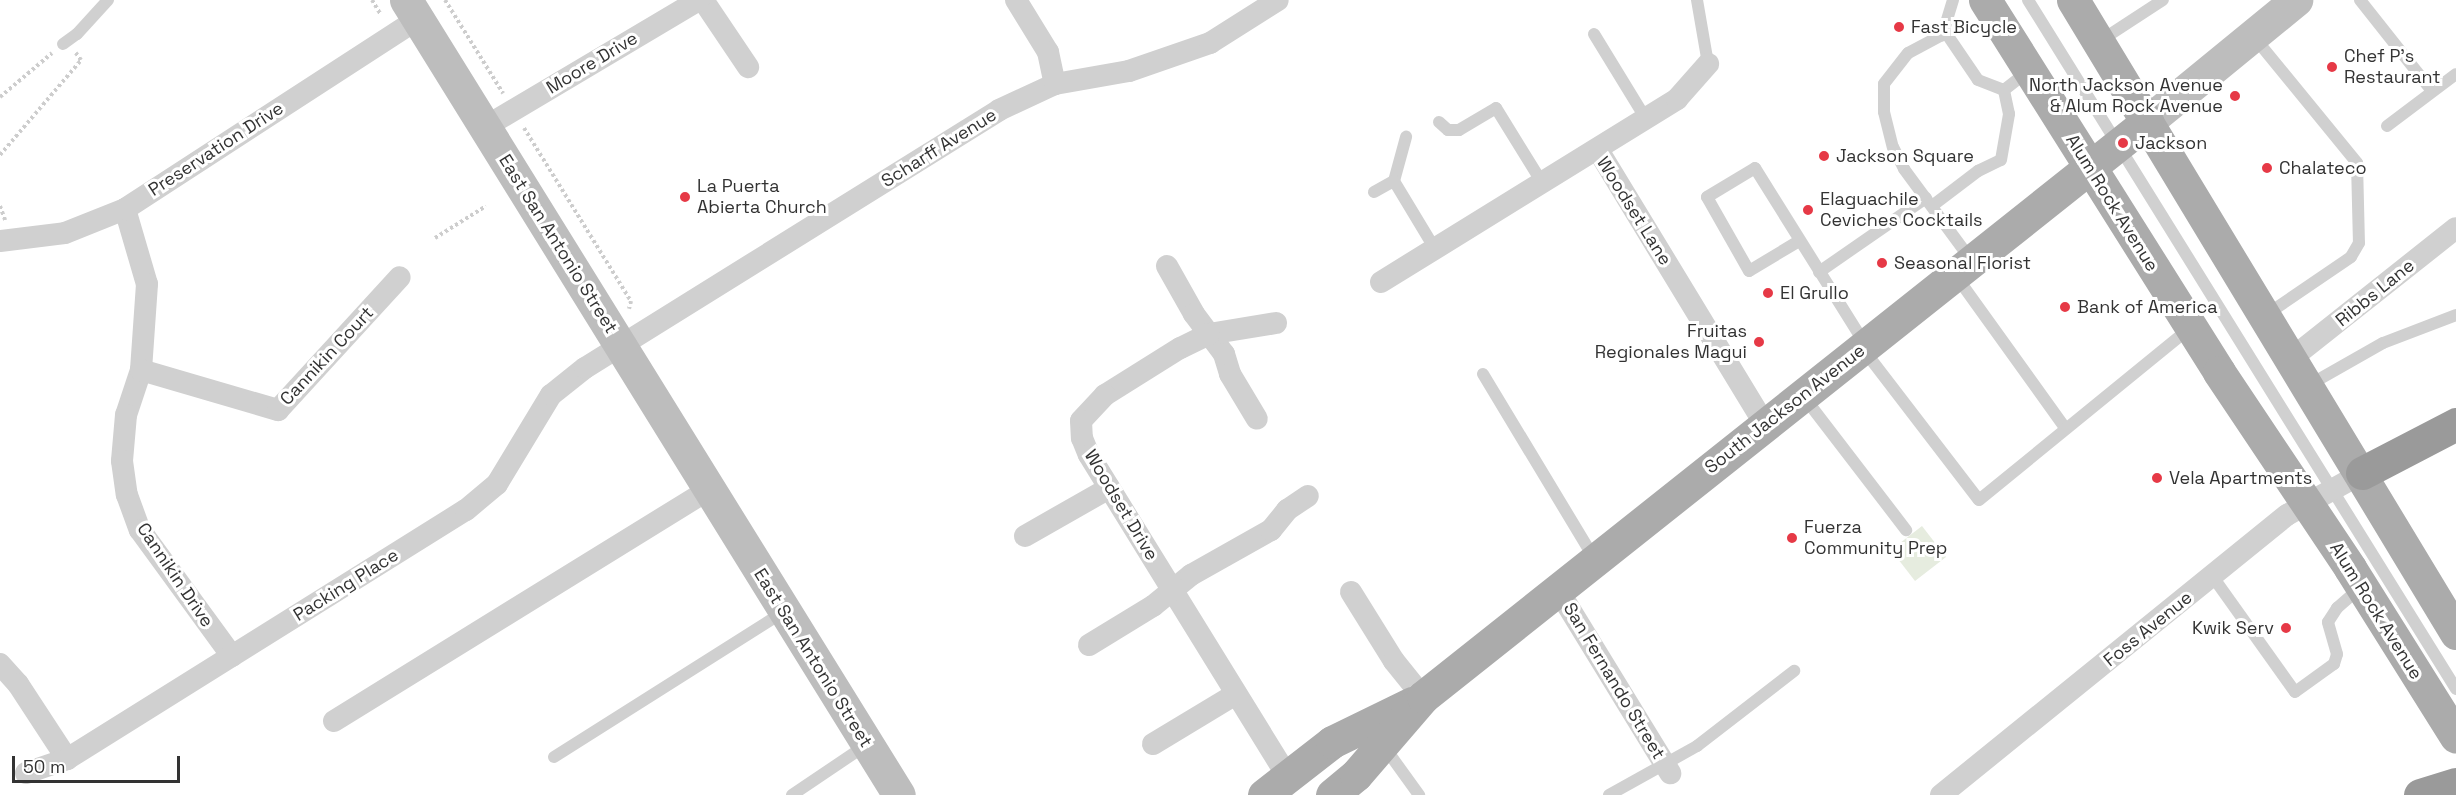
<!DOCTYPE html>
<html>
<head>
<meta charset="utf-8">
<style>
	body { margin:0 }
	#map { position:relative; width:2456px; height:795px; overflow:hidden; background:#fff; font-family:"Space Grotesk",sans-serif }
	div>[style] { position:absolute }
	.green>* { inset:0; background:#e6ecdf }
	.path>* { height:4px; margin-top:-2px; transform-origin:0; background:repeating-linear-gradient(90deg,#cdcdcd 0 3px,transparent 0 6px) }
	.lane>* { height:12px; margin:-6px; padding:0 6px; transform-origin:6px; border-radius:6px; background:#d0d0d0 }
	.street>* { height:22px; margin:-11px; padding:0 11px; transform-origin:11px; border-radius:11px; background:#d0d0d0 }
	.secondary>* { height:33px; margin:-16.5px; padding:0 16.5px; transform-origin:16.5px; border-radius:16.5px; background:#bdbdbd }
	.primary>* { height:33px; margin:-16.5px; padding:0 16.5px; transform-origin:16.5px; border-radius:16.5px; background:#ababab }
	.highway>* { height:33px; margin:-16.5px; padding:0 16.5px; transform-origin:16.5px; border-radius:16.5px; background:#9a9a9a }
	.dots>* { width:16px; height:16px; translate:-50% -50%; box-sizing:border-box; border:3px solid #fff; border-radius:50% }
	span { translate:-50% -50%; white-space:nowrap; text-align:center; line-height:1.15; -webkit-text-stroke:6px #fff; paint-order:stroke }
	.poi-label { font-size:18px; color:#333 }
	.left { translate:0 -50%; text-align:left }
	.right { translate:-100% -50%; text-align:right }
	.street-label { font-size:18px; color:#333 }
	.scale { position:absolute; left:12px; top:756px; width:168px; height:27px; box-sizing:border-box; border:3px solid #333; border-top:0; padding-left:8px; font-size:18px; line-height:21px; white-space:nowrap; color:#333; -webkit-text-stroke:4px #fff; paint-order:stroke }
</style>
</head>
<body>
<div id="map">
	<div class="green">
		<div style="clip-path:polygon(1922px 526px,1946px 557px,1915px 581px,1891px 550px)"></div>
	</div>
	<div class="path">
		<div style="left:372px;top:0;width:17px;rotate:59deg"></div>
		<div style="left:445px;top:0;width:110px;rotate:58.1deg"></div>
		<div style="left:0;top:97px;width:68px;rotate:-40.2deg"></div>
		<div style="left:524px;top:128px;width:203px;rotate:58.3deg"></div>
		<div style="left:631px;top:301px;width:8px;rotate:104deg"></div>
		<div style="left:0;top:155px;width:125px;rotate:-49.5deg"></div>
		<div style="left:81px;top:60px;width:9px;rotate:-126deg"></div>
		<div style="left:0;top:206px;width:15px;rotate:70deg"></div>
		<div style="left:435px;top:238px;width:60px;rotate:-32.1deg"></div>
	</div>
	<div class="lane">
		<div style="left:1697px;top:0;width:65px;rotate:80.2deg"></div>
		<div style="left:1953px;top:0;width:37px;rotate:107deg"></div>
		<div style="left:1942px;top:35px;width:38px;rotate:152deg"></div>
		<div style="left:1908px;top:53px;width:39px;rotate:128deg"></div>
		<div style="left:1884px;top:84px;width:28px;rotate:90deg"></div>
		<div style="left:1884px;top:112px;width:36px;rotate:76deg"></div>
		<div style="left:1893px;top:147px;width:25px;rotate:63deg"></div>
		<div style="left:1904px;top:169px;width:113px;rotate:53.6deg"></div>
		<div style="left:2028px;top:0;width:811px;rotate:58.15deg"></div>
		<div style="left:2360px;top:0;width:116px;rotate:51.6deg"></div>
		<div style="left:1944px;top:30px;width:60px;rotate:55.8deg"></div>
		<div style="left:1978px;top:80px;width:28px;rotate:21deg"></div>
		<div style="left:2004px;top:90px;width:31px;rotate:-38deg"></div>
		<div style="left:1594px;top:34px;width:100px;rotate:58.5deg"></div>
		<div style="left:2254px;top:37px;width:163px;rotate:50.7deg"></div>
		<div style="left:2357px;top:163px;width:80px;rotate:88.6deg"></div>
		<div style="left:2359px;top:243px;width:16px;rotate:120deg"></div>
		<div style="left:2351px;top:257px;width:103px;rotate:145.7deg"></div>
		<div style="left:2100px;top:41px;width:75px;rotate:-33.1deg"></div>
		<div style="left:63px;top:44px;width:17px;rotate:-36deg"></div>
		<div style="left:77px;top:34px;width:46px;rotate:-47.6deg"></div>
		<div style="left:1439px;top:122px;width:12px;rotate:42deg"></div>
		<div style="left:1448px;top:130px;width:11px"></div>
		<div style="left:1459px;top:130px;width:43px;rotate:-30.7deg"></div>
		<div style="left:1496px;top:108px;width:89px;rotate:58.3deg"></div>
		<div style="left:2387px;top:126px;width:86px;rotate:-37deg"></div>
		<div style="left:1394px;top:181px;width:46px;rotate:-74.7deg"></div>
		<div style="left:1374px;top:192px;width:23px;rotate:-29deg"></div>
		<div style="left:1394px;top:181px;width:79px;rotate:58.9deg"></div>
		<div style="left:1932px;top:206px;width:58px;rotate:-37.3deg"></div>
		<div style="left:1978px;top:171px;width:25px;rotate:-26deg"></div>
		<div style="left:2001px;top:160px;width:47px;rotate:-80.1deg"></div>
		<div style="left:2009px;top:114px;width:25px;rotate:-102deg"></div>
		<div style="left:1799px;top:241px;width:58px;rotate:149deg"></div>
		<div style="left:1749px;top:271px;width:85px;rotate:-119.6deg"></div>
		<div style="left:1707px;top:197px;width:56px;rotate:-31.1deg"></div>
		<div style="left:1755px;top:168px;width:208px;rotate:58deg"></div>
		<div style="left:1819px;top:272px;width:130px;rotate:-34.7deg"></div>
		<div style="left:1956px;top:276px;width:188px;rotate:54.3deg"></div>
		<div style="left:1863px;top:349px;width:190px;rotate:52.5deg"></div>
		<div style="left:1979px;top:500px;width:272px;rotate:-39.2deg"></div>
		<div style="left:1483px;top:374px;width:215px;rotate:58.9deg"></div>
		<div style="left:2309px;top:385px;width:85px;rotate:-29.6deg"></div>
		<div style="left:2383px;top:343px;width:78px;rotate:-21deg"></div>
		<div style="left:1804px;top:397px;width:168px;rotate:52.5deg"></div>
		<div style="left:2213px;top:577px;width:141px;rotate:54.5deg"></div>
		<div style="left:2295px;top:692px;width:48px;rotate:-35.7deg"></div>
		<div style="left:2334px;top:664px;width:10px;rotate:-73deg"></div>
		<div style="left:2337px;top:654px;width:33px;rotate:-106deg"></div>
		<div style="left:2328px;top:622px;width:17px;rotate:-57deg"></div>
		<div style="left:2337px;top:608px;width:30px;rotate:-41deg"></div>
		<div style="left:1383px;top:745px;width:62px;rotate:54.2deg"></div>
		<div style="left:554px;top:757px;width:271px;rotate:-32.3deg"></div>
		<div style="left:792px;top:795px;width:89px;rotate:-34deg"></div>
		<div style="left:1609px;top:795px;width:101px;rotate:-29.1deg"></div>
		<div style="left:1697px;top:746px;width:123px;rotate:-37.7deg"></div>
	</div>
	<div class="street">
		<div style="left:703px;top:0;width:81px;rotate:56.1deg"></div>
		<div style="left:1016px;top:0;width:61px;rotate:58.4deg"></div>
		<div style="left:1048px;top:52px;width:33px;rotate:78deg"></div>
		<div style="left:485px;top:127px;width:249px;rotate:-30.7deg"></div>
		<div style="left:1598px;top:150px;width:322px;rotate:58.7deg"></div>
		<div style="left:125px;top:209px;width:78px;rotate:73.7deg"></div>
		<div style="left:147px;top:284px;width:86px;rotate:94deg"></div>
		<div style="left:141px;top:370px;width:47px;rotate:108.4deg"></div>
		<div style="left:126px;top:415px;width:46px;rotate:95deg"></div>
		<div style="left:122px;top:461px;width:34px;rotate:82deg"></div>
		<div style="left:127px;top:495px;width:37px;rotate:70deg"></div>
		<div style="left:140px;top:530px;width:156px;rotate:53.9deg"></div>
		<div style="left:0;top:241px;width:65px;rotate:-7deg"></div>
		<div style="left:65px;top:233px;width:65px;rotate:-21.8deg"></div>
		<div style="left:125px;top:209px;width:349px;rotate:-33deg"></div>
		<div style="left:1167px;top:266px;width:55px;rotate:60.6deg"></div>
		<div style="left:1194px;top:314px;width:50px;rotate:53.1deg"></div>
		<div style="left:1224px;top:354px;width:21px;rotate:73deg"></div>
		<div style="left:1230px;top:374px;width:52px;rotate:59deg"></div>
		<div style="left:1381px;top:282px;width:348px;rotate:-31.7deg"></div>
		<div style="left:1677px;top:99px;width:47px;rotate:-48.5deg"></div>
		<div style="left:1276px;top:323px;width:68px;rotate:170.7deg"></div>
		<div style="left:1209px;top:334px;width:32px;rotate:154deg"></div>
		<div style="left:1180px;top:348px;width:89px;rotate:147.9deg"></div>
		<div style="left:1105px;top:395px;width:35px;rotate:133deg"></div>
		<div style="left:1081px;top:421px;width:17px;rotate:87deg"></div>
		<div style="left:1082px;top:438px;width:18px;rotate:68deg"></div>
		<div style="left:1089px;top:455px;width:377px;rotate:58.3deg"></div>
		<div style="left:2292px;top:358px;width:209px;rotate:-38.4deg"></div>
		<div style="left:141px;top:370px;width:143px;rotate:16.3deg"></div>
		<div style="left:278px;top:410px;width:180px;rotate:-47.5deg"></div>
		<div style="left:1025px;top:536px;width:97px;rotate:-29.7deg"></div>
		<div style="left:1558px;top:590px;width:215px;rotate:58.5deg"></div>
		<div style="left:1351px;top:592px;width:81px;rotate:58.1deg"></div>
		<div style="left:1394px;top:661px;width:46px;rotate:51.1deg"></div>
		<div style="left:1089px;top:645px;width:75px;rotate:-31.4deg"></div>
		<div style="left:1153px;top:606px;width:49px;rotate:-39.2deg"></div>
		<div style="left:1191px;top:575px;width:92px;rotate:-29.4deg"></div>
		<div style="left:1271px;top:530px;width:26px;rotate:-51deg"></div>
		<div style="left:1287px;top:510px;width:25px;rotate:-34deg"></div>
		<div style="left:0;top:664px;width:27px;rotate:48deg"></div>
		<div style="left:18px;top:684px;width:90px;rotate:56.8deg"></div>
		<div style="left:334px;top:721px;width:442px;rotate:-31.7deg"></div>
		<div style="left:1153px;top:744px;width:97px;rotate:-31.1deg"></div>
		<div style="left:26px;top:773px;width:43px;rotate:-18.9deg"></div>
		<div style="left:67px;top:759px;width:470px;rotate:-32deg"></div>
		<div style="left:466px;top:510px;width:40px;rotate:-40deg"></div>
		<div style="left:497px;top:484px;width:104px;rotate:-58.8deg"></div>
		<div style="left:551px;top:395px;width:43px;rotate:-38.5deg"></div>
		<div style="left:585px;top:368px;width:488px;rotate:-31.9deg"></div>
		<div style="left:999px;top:110px;width:62px;rotate:-24.9deg"></div>
		<div style="left:1055px;top:84px;width:75px;rotate:-10deg"></div>
		<div style="left:1129px;top:71px;width:86px;rotate:-19.1deg"></div>
		<div style="left:1210px;top:43px;width:80px;rotate:-32.3deg"></div>
		<div style="left:1941px;top:795px;width:445px;rotate:-39deg"></div>
		<div style="left:2287px;top:515px;width:86px;rotate:-29.2deg"></div>
	</div>
	<div class="secondary">
		<div style="left:406px;top:0;width:935px;rotate:58.2deg"></div>
		<div style="left:2147px;top:122px;width:193px;rotate:-39.3deg"></div>
	</div>
	<div class="primary">
		<div style="left:1985px;top:0;width:439px;rotate:57.8deg"></div>
		<div style="left:2219px;top:372px;width:236px;rotate:56.2deg"></div>
		<div style="left:2350px;top:568px;width:199px;rotate:57.9deg"></div>
		<div style="left:2073px;top:0;width:740px;rotate:58.82deg"></div>
		<div style="left:1264px;top:795px;width:86px;rotate:-37.9deg"></div>
		<div style="left:1332px;top:742px;width:89px;rotate:-26deg"></div>
		<div style="left:1332px;top:795px;width:31px;rotate:-40deg"></div>
		<div style="left:1356px;top:775px;width:103px;rotate:-49.3deg"></div>
		<div style="left:1423px;top:697px;width:925px;rotate:-38.46deg"></div>
	</div>
	<div class="highway">
		<div style="left:2362px;top:473px;width:106px;rotate:-27.5deg"></div>
		<div style="left:2420px;top:795px;width:38px;rotate:-17deg"></div>
	</div>
	<div class="dots">
		<div style="left:1899px;top:27px;background:#e63946"></div>
		<div style="left:2332px;top:67px;background:#e63946"></div>
		<div style="left:2235px;top:96px;background:#e63946"></div>
		<div style="left:2123px;top:143px;background:#e63946"></div>
		<div style="left:1824px;top:156px;background:#e63946"></div>
		<div style="left:2267px;top:168px;background:#e63946"></div>
		<div style="left:685px;top:197px;background:#e63946"></div>
		<div style="left:1808px;top:210px;background:#e63946"></div>
		<div style="left:1882px;top:263px;background:#e63946"></div>
		<div style="left:1768px;top:293px;background:#e63946"></div>
		<div style="left:2065px;top:307px;background:#e63946"></div>
		<div style="left:1759px;top:342px;background:#e63946"></div>
		<div style="left:2157px;top:478px;background:#e63946"></div>
		<div style="left:1792px;top:538px;background:#e63946"></div>
		<div style="left:2286px;top:628px;background:#e63946"></div>
	</div>
	<div class="poi-label">
		<span class="left" style="left:1911px;top:27px">Fast Bicycle</span>
		<span class="left" style="left:2344px;top:67px">Chef P's<br>Restaurant</span>
		<span class="right" style="left:2223px;top:96px">North Jackson Avenue<br>&amp; Alum Rock Avenue</span>
		<span class="left" style="left:2135px;top:143px">Jackson</span>
		<span class="left" style="left:1836px;top:156px">Jackson Square</span>
		<span class="left" style="left:2279px;top:168px">Chalateco</span>
		<span class="left" style="left:697px;top:197px">La Puerta<br>Abierta Church</span>
		<span class="left" style="left:1820px;top:210px">Elaguachile<br>Ceviches Cocktails</span>
		<span class="left" style="left:1894px;top:263px">Seasonal Florist</span>
		<span class="left" style="left:1780px;top:293px">El Grullo</span>
		<span class="left" style="left:2077px;top:307px">Bank of America</span>
		<span class="right" style="left:1747px;top:342px">Fruitas<br>Regionales Magui</span>
		<span class="left" style="left:2169px;top:478px">Vela Apartments</span>
		<span class="left" style="left:1804px;top:538px">Fuerza<br>Community Prep</span>
		<span class="right" style="left:2274px;top:628px">Kwik Serv</span>
	</div>
	<div class="street-label">
		<span style="left:592px;top:63px;rotate:-31deg">Moore Drive</span>
		<span style="left:939px;top:148px;rotate:-32deg">Scharff Avenue</span>
		<span style="left:216px;top:149px;rotate:-33deg">Preservation Drive</span>
		<span style="left:2112px;top:203px;rotate:58deg">Alum Rock Avenue</span>
		<span style="left:1634px;top:211px;rotate:58deg">Woodset Lane</span>
		<span style="left:558px;top:244px;rotate:58deg">East San Antonio Street</span>
		<span style="left:2375px;top:293px;rotate:-39deg">Ribbs Lane</span>
		<span style="left:327px;top:356px;rotate:-47deg">Cannikin Court</span>
		<span style="left:1785px;top:409px;rotate:-38deg">South Jackson Avenue</span>
		<span style="left:1121px;top:505px;rotate:59deg">Woodset Drive</span>
		<span style="left:175px;top:575px;rotate:56deg">Cannikin Drive</span>
		<span style="left:346px;top:585px;rotate:-32deg">Packing Place</span>
		<span style="left:2376px;top:611px;rotate:58deg">Alum Rock Avenue</span>
		<span style="left:2148px;top:629px;rotate:-39deg">Foss Avenue</span>
		<span style="left:813px;top:658px;rotate:58deg">East San Antonio Street</span>
		<span style="left:1614px;top:681px;rotate:59deg">San Fernando Street</span>
	</div>
	<div class="scale">50 m</div>
</div>
</body>
</html>
